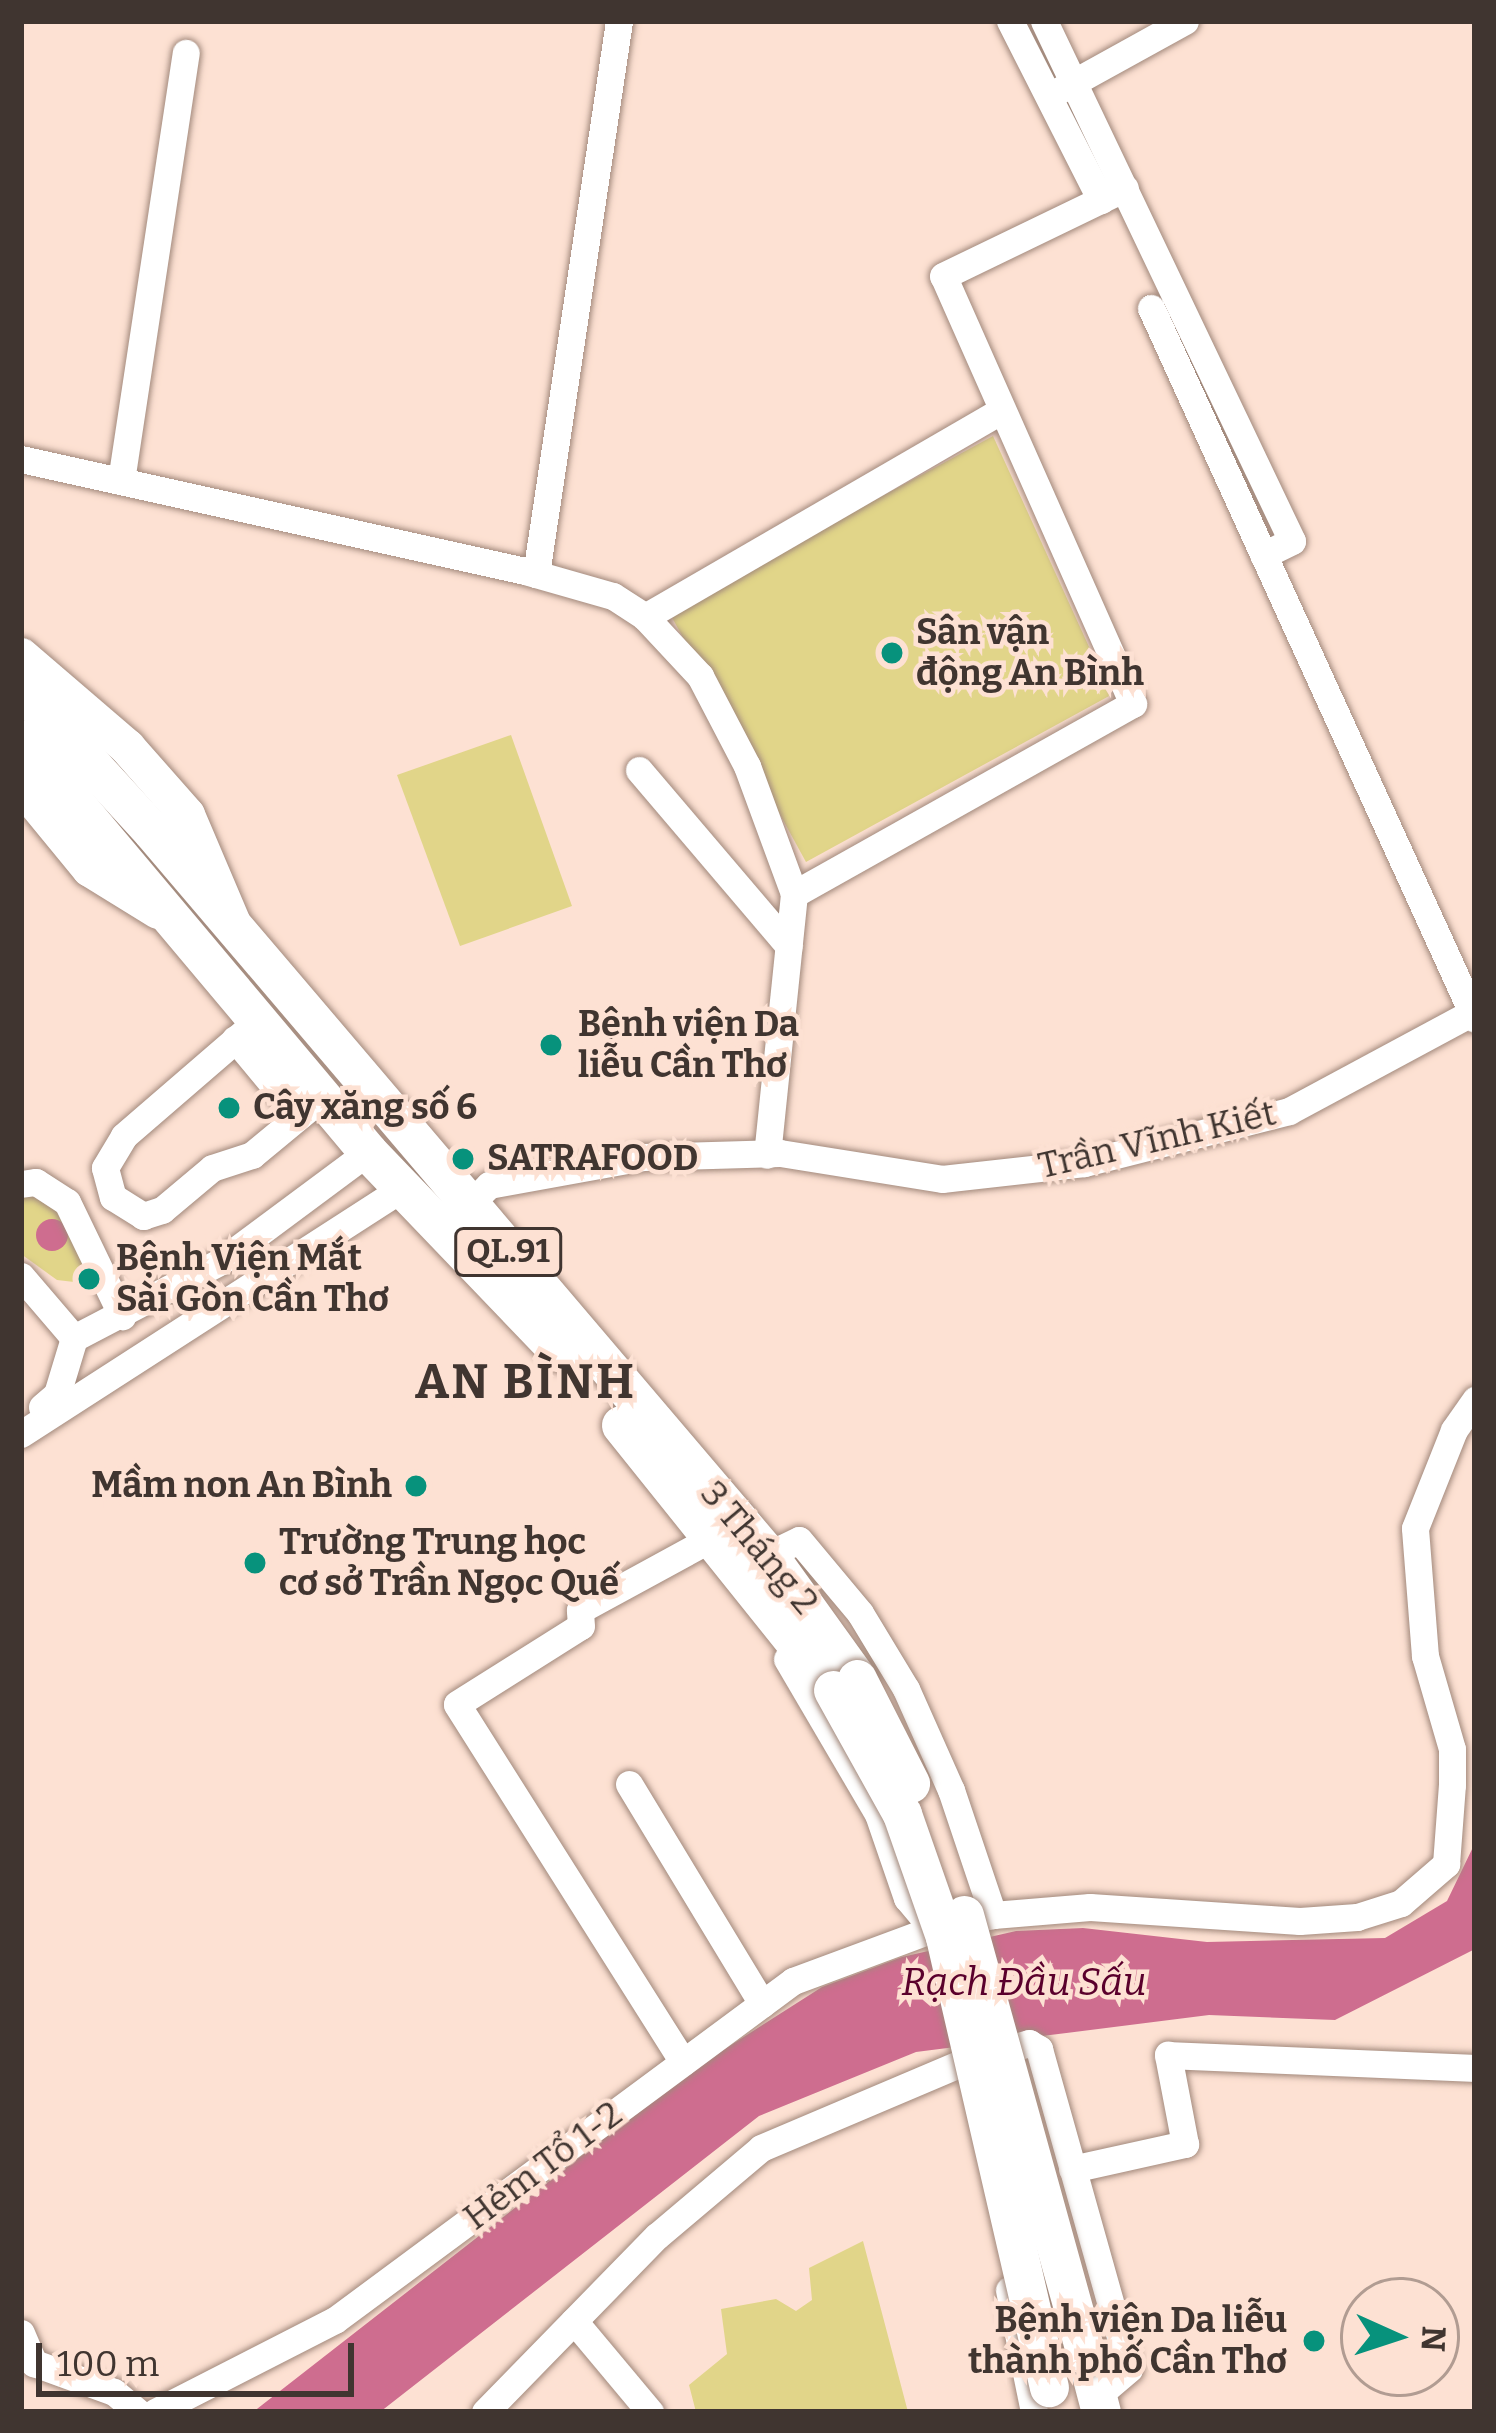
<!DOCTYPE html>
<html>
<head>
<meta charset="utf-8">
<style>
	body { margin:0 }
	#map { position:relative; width:1496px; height:2433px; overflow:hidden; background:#fde1d3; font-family:Bitter,serif }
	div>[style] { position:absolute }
	.green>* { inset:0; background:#e1d589 }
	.water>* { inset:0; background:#ce6d8f }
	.round { border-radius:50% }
	.roads { filter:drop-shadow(0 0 3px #a2897c) drop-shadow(0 0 3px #a2897c) }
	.minor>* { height:27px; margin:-13.5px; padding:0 13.5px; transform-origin:13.5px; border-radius:13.5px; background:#fff }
	.major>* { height:36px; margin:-18px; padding:0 18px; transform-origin:18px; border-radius:18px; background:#fff }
	.highway>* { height:39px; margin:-19.5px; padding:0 19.5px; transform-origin:19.5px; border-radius:19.5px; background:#fff }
	.bridges { filter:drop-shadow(0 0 3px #a2897c) drop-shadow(0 0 3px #a2897c) }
	.highway-bridge>* { height:39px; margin:-19.5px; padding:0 19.5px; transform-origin:19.5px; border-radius:19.5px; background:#fff }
	.dots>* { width:33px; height:33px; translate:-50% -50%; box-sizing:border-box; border:6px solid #fde1d3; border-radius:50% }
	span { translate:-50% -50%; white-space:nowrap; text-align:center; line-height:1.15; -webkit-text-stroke:9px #fde1d3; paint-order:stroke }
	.shield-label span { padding:3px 9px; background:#fde1d3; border:3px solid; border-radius:9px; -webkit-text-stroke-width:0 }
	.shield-label { font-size:33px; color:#403530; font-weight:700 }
	.poi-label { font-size:36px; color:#403530; font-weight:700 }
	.left { translate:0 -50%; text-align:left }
	.right { translate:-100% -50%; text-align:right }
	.street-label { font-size:36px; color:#403530 }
	.water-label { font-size:39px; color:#5a002c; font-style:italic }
	.district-label { font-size:48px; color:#403530; font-weight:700; letter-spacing:3px }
	.frame { position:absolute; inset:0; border:24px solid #403530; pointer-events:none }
	.north { position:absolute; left:1340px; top:2277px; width:120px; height:120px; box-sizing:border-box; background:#fde1d3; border:3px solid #b19c92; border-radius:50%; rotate:93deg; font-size:33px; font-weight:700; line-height:48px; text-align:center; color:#403530 }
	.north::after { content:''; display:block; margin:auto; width:42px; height:54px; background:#07927c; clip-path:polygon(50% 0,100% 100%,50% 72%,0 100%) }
	.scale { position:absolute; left:36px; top:2343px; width:318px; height:54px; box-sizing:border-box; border:6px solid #403530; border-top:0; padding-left:15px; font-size:36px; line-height:42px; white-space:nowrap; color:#403530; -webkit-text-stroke:9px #fde1d3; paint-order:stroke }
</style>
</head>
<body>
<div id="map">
	<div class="green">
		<div style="clip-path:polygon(993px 436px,1111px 695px,806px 862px,669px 612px)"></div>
		<div style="clip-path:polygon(511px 735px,572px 906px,460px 946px,397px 775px)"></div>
		<div style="clip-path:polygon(21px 1190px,65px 1215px,90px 1271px,83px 1283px,57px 1280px,21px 1254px)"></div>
		<div style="clip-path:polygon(863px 2241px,908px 2412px,696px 2412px,689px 2385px,727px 2354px,721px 2309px,776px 2299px,796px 2311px,812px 2300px,809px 2268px)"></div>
	</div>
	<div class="water">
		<div class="round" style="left:36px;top:1219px;width:32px;height:32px"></div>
		<div style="clip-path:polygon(1475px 1843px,1475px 1949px,1335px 2020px,1209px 2015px,916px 2052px,759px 2116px,380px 2412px,253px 2412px,692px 2070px,822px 1987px,902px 1957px,1016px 1931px,1083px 1928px,1207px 1942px,1385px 1938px,1447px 1901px)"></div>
	</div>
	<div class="roads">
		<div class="minor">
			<div style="left:1010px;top:21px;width:201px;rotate:63.1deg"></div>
			<div style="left:1044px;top:21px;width:576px;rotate:64.5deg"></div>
			<div style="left:1292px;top:541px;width:32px;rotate:154deg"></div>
			<div style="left:1058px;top:91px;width:145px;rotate:-28.9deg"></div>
			<div style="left:1151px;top:308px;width:781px;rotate:65.5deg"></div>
			<div style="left:21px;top:459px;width:516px;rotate:12.53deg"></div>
			<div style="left:525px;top:571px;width:91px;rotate:15.9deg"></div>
			<div style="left:613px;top:596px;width:38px;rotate:33deg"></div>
			<div style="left:645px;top:617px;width:81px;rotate:47deg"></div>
			<div style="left:700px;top:676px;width:102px;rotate:62.4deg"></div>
			<div style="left:747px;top:766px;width:136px;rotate:69.8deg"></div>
			<div style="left:794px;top:894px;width:262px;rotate:95.9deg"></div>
			<div style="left:121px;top:481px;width:433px;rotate:-81.4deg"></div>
			<div style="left:536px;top:574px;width:559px;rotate:-81.46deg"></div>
			<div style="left:645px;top:617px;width:409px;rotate:-30.1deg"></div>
			<div style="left:639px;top:770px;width:231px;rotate:49.6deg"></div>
			<div style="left:794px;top:894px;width:389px;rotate:-29.3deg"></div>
			<div style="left:1133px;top:704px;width:468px;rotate:-113.9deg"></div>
			<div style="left:943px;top:276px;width:202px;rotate:-25.8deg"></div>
			<div style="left:257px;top:1021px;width:176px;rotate:139.2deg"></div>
			<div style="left:124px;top:1136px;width:37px;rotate:121deg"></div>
			<div style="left:105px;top:1168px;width:30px;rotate:75deg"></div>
			<div style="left:113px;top:1197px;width:36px;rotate:32deg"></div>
			<div style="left:143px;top:1216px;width:20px;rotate:-18deg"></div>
			<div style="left:162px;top:1210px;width:65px;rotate:-40deg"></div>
			<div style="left:212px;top:1168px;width:42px;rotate:-18deg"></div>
			<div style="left:252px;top:1155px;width:91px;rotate:-39.6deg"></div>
			<div style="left:235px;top:1039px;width:100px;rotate:50.3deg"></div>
			<div style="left:21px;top:1184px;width:15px;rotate:-8deg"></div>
			<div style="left:36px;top:1182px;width:37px;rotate:33deg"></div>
			<div style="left:67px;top:1202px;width:127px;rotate:64.2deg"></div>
			<div style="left:468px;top:1206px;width:30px;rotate:-45deg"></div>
			<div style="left:489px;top:1185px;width:157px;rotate:-10.3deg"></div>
			<div style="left:643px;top:1157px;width:137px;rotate:-1.7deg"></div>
			<div style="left:780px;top:1153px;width:164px;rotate:9.1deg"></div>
			<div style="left:942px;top:1179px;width:143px;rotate:-6.4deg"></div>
			<div style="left:1084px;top:1163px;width:211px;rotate:-14.2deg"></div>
			<div style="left:1289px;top:1111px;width:211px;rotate:-28.3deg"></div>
			<div style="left:21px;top:1276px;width:82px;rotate:49.5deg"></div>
			<div style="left:74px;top:1338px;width:166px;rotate:-27.6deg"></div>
			<div style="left:221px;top:1261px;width:183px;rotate:-36.6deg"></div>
			<div style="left:42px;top:1407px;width:20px;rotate:-41deg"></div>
			<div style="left:57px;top:1394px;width:59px;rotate:-73.1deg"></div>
			<div style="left:21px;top:1434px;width:457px;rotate:-32.8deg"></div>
			<div style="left:768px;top:1555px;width:34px;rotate:-26deg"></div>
			<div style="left:799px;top:1540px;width:95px;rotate:50.1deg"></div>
			<div style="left:860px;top:1613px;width:89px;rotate:58.8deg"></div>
			<div style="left:906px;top:1689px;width:111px;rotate:66deg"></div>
			<div style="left:951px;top:1790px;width:132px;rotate:71.4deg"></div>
			<div style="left:787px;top:1659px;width:180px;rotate:59.6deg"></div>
			<div style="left:878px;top:1814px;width:89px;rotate:71deg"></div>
			<div style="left:907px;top:1898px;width:40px;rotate:50deg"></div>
			<div style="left:629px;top:1784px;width:257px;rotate:58.8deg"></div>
			<div style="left:683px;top:2062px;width:423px;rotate:-122.3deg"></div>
			<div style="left:457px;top:1704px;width:146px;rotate:-32.2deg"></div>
			<div style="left:581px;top:1626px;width:16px;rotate:-94deg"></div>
			<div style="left:580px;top:1610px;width:153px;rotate:-28.6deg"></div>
			<div style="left:1072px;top:2169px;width:116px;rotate:-12.5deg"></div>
			<div style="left:1185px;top:2144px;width:91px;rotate:-100.8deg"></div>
			<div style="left:1168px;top:2055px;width:307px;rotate:2.4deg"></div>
			<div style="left:1009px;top:2290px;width:125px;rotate:78.4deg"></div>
			<div style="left:574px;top:2321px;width:119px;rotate:50.1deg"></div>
			<div style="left:21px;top:2333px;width:33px;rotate:67deg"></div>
			<div style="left:34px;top:2363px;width:85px;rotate:19.9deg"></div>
			<div style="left:114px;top:2392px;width:31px;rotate:40deg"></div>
			<div style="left:155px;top:2412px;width:202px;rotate:-27.1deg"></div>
			<div style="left:335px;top:2320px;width:570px;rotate:-36.51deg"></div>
			<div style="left:793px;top:1981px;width:149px;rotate:-20.4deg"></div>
			<div style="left:933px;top:1929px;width:62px;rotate:-13.1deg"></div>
			<div style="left:993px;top:1915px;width:97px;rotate:-4.7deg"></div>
			<div style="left:1090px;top:1907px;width:210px;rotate:3.8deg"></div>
			<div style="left:1300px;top:1921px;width:57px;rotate:-4deg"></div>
			<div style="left:1357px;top:1917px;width:46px;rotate:-17.7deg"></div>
			<div style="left:1401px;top:1903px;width:60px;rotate:-40.9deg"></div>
			<div style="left:1446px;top:1864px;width:79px;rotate:-85.7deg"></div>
			<div style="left:1452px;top:1785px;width:36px;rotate:-90deg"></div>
			<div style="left:1452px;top:1749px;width:97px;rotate:-106.2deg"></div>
			<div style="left:1425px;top:1656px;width:128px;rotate:-94.5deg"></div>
			<div style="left:1415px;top:1528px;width:105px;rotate:-68.3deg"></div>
			<div style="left:1454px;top:1430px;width:37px;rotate:-55deg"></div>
			<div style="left:485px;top:2412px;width:246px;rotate:-45.7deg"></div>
			<div style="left:657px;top:2236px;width:136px;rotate:-40.2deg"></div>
			<div style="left:761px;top:2148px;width:217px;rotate:-23deg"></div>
			<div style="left:961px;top:2063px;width:71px;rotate:-16.4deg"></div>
			<div style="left:1029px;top:2043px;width:12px;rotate:31deg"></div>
			<div style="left:1039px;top:2049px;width:332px;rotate:74.3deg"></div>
			<div style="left:1129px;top:2369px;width:42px;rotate:139.8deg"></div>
		</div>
		<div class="major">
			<div style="left:21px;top:656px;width:140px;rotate:40.6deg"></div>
			<div style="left:127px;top:747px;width:91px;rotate:48.6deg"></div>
			<div style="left:187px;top:815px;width:115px;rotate:67deg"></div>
			<div style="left:21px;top:785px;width:109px;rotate:50.6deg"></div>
			<div style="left:90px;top:869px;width:80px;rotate:31.7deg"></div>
		</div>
		<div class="highway">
			<div style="left:21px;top:688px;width:194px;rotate:47.5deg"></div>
			<div style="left:152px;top:831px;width:951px;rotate:49.61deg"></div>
			<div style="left:768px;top:1555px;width:153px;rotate:54.3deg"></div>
			<div style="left:21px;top:739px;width:539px;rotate:49.96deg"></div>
			<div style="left:368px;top:1152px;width:277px;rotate:46.2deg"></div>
			<div style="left:621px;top:1425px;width:339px;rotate:51.3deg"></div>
			<div style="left:1086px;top:2355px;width:59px;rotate:75.3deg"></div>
		</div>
	</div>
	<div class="bridges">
		<div class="highway-bridge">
			<div style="left:857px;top:1679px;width:117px;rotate:63deg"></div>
			<div style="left:833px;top:1690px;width:142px;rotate:60.9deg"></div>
			<div style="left:902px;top:1814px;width:130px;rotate:70.7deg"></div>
			<div style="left:945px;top:1937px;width:462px;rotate:77deg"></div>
			<div style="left:964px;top:1915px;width:457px;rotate:74.5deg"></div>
		</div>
	</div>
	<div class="dots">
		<div style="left:892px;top:653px;background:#07927c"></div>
		<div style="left:551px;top:1045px;background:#07927c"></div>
		<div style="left:229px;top:1108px;background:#07927c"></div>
		<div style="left:463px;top:1159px;background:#07927c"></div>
		<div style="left:89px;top:1279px;background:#07927c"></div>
		<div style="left:416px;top:1486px;background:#07927c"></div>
		<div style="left:255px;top:1563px;background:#07927c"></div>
		<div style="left:1314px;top:2341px;background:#07927c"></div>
	</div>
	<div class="shield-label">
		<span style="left:508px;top:1252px">QL.91</span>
	</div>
	<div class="poi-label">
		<span class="left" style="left:916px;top:653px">Sân vận<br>động An Bình</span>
		<span class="left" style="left:578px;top:1045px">Bệnh viện Da<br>liễu Cần Thơ</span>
		<span class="left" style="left:253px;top:1108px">Cây xăng số 6</span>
		<span class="left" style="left:487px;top:1159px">SATRAFOOD</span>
		<span class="left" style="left:116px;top:1279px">Bệnh Viện Mắt<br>Sài Gòn Cần Thơ</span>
		<span class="right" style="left:392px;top:1486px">Mầm non An Bình</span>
		<span class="left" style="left:279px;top:1563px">Trường Trung học<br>cơ sở Trần Ngọc Quế</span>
		<span class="right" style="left:1287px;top:2341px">Bệnh viện Da liễu<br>thành phố Cần Thơ</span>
	</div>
	<div class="street-label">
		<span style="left:1157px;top:1140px;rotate:-13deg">Trần Vĩnh Kiết</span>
		<span style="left:759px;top:1548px;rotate:50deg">3 Tháng 2</span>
		<span style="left:543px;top:2166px;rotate:-37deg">Hẻm Tổ 1-2</span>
	</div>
	<div class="water-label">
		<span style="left:1024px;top:1982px">Rạch Đầu Sấu</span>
	</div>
	<div class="district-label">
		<span style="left:526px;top:1383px">AN BÌNH</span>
	</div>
	<div class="frame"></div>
	<div class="north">N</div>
	<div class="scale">100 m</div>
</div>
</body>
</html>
